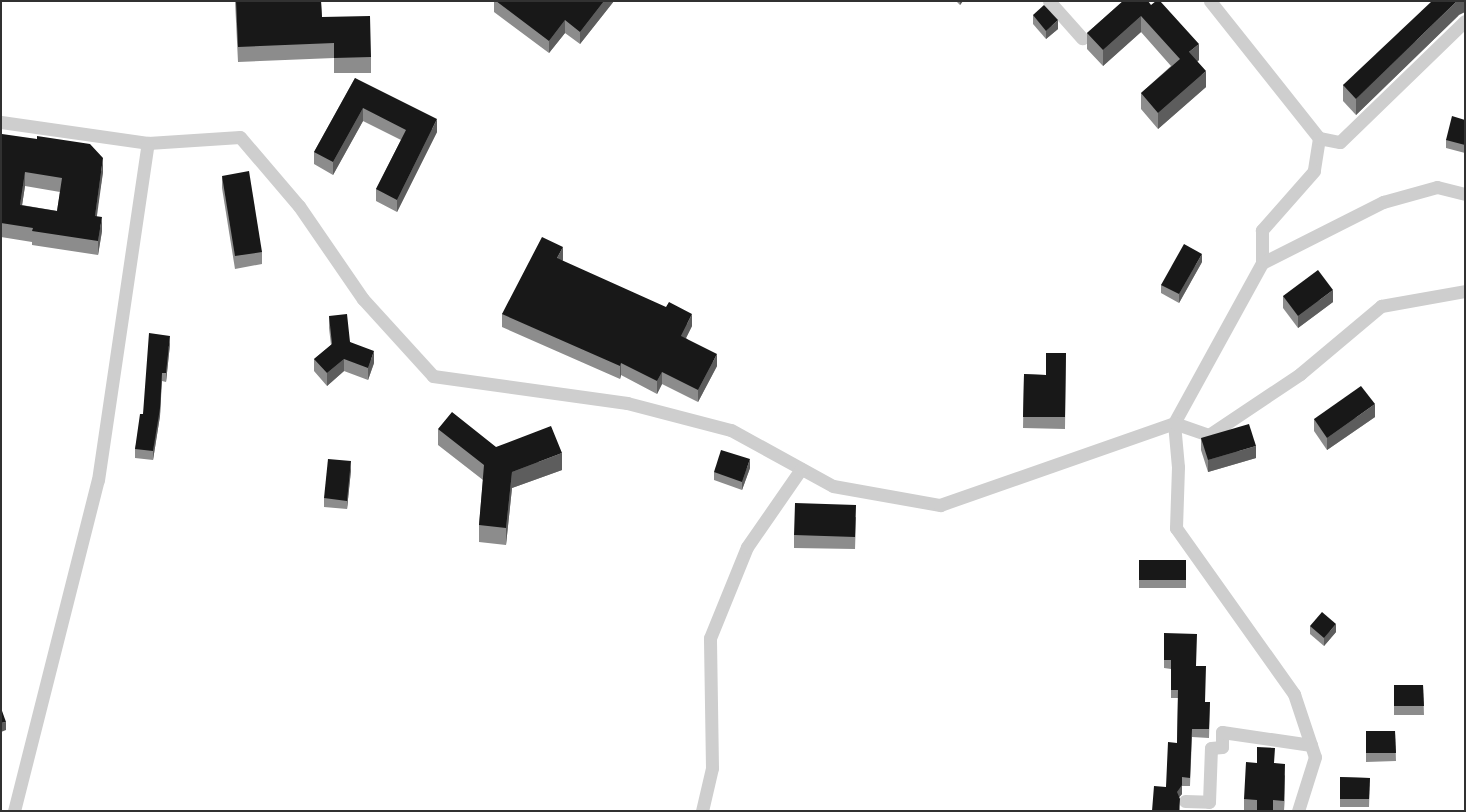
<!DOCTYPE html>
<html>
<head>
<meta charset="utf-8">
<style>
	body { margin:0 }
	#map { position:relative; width:1466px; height:812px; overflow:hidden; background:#fff; font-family:Quicksand,sans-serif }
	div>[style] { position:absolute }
	.minor>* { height:13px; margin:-6.5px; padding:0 6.5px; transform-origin:6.5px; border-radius:6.5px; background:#cecece }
	.wall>* { inset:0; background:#8c8c8c }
	.shaded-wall>* { inset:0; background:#5d5d5d }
	.building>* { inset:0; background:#181818 }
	span { translate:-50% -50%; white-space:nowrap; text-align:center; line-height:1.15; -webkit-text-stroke:4px #fff; paint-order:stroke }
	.frame { position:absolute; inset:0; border:2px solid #313131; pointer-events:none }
</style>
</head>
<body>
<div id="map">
	<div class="minor">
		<div style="left:1049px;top:1px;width:50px;rotate:48.3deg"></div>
		<div style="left:1210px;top:1px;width:175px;rotate:51.5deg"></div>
		<div style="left:1319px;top:138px;width:33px;rotate:99deg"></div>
		<div style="left:1314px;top:171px;width:79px;rotate:131.4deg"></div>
		<div style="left:1262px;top:230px;width:33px;rotate:90deg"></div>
		<div style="left:1262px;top:263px;width:183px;rotate:118.8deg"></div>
		<div style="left:1174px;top:423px;width:44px;rotate:84.8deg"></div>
		<div style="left:1178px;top:467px;width:61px;rotate:91.9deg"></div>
		<div style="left:1176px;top:528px;width:204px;rotate:54.6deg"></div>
		<div style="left:1294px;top:694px;width:66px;rotate:71.6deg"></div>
		<div style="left:1315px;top:757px;width:57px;rotate:107.5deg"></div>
		<div style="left:1px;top:122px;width:148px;rotate:8.1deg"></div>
		<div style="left:148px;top:143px;width:92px;rotate:-3.7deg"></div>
		<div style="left:240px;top:137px;width:91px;rotate:49.5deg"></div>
		<div style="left:299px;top:206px;width:113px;rotate:55.5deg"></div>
		<div style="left:363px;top:299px;width:104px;rotate:47.7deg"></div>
		<div style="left:433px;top:376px;width:196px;rotate:7.9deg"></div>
		<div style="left:627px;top:403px;width:107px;rotate:14.6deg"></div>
		<div style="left:731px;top:430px;width:116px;rotate:28.8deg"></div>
		<div style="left:833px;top:486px;width:109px;rotate:10.1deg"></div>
		<div style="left:940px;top:505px;width:248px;rotate:-19.3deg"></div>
		<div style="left:1174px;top:423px;width:37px;rotate:19deg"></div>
		<div style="left:1209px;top:435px;width:110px;rotate:-33.8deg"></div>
		<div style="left:1300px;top:374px;width:106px;rotate:-40deg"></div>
		<div style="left:1381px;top:306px;width:85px;rotate:-10.1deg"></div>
		<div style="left:1319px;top:138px;width:21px;rotate:11deg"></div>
		<div style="left:1340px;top:142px;width:174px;rotate:-44.1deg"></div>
		<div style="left:1262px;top:263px;width:136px;rotate:-26.8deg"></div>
		<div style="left:1383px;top:202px;width:56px;rotate:-15.5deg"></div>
		<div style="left:1437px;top:187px;width:29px;rotate:14deg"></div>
		<div style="left:1185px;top:801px;width:24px;rotate:2deg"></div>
		<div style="left:1209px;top:802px;width:54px;rotate:-87.9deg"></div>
		<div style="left:1211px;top:748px;width:11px;rotate:-5deg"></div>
		<div style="left:1222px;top:747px;width:15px;rotate:-90deg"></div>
		<div style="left:1222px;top:732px;width:90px;rotate:8.3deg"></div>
		<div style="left:14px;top:811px;width:341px;rotate:-75.8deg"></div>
		<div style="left:98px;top:480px;width:341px;rotate:-81.6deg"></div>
		<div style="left:702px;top:811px;width:44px;rotate:-76.9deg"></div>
		<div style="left:712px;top:768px;width:130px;rotate:-90.9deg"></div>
		<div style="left:710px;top:638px;width:98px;rotate:-67.9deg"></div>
		<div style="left:747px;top:547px;width:95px;rotate:-55.3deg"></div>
	</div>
	<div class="wall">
		<div style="clip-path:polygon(235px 1px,321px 1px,322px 17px,371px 57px,371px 73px,334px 73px,334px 58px,238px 62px)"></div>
		<div style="clip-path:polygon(494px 1px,614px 1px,580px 44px,565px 33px,549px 53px,494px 12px)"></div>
		<div style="clip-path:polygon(956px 1px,963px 1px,960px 5px)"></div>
		<div style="clip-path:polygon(1123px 1px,1199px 60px,1197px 62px,1206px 87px,1158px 129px,1141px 109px,1141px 93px,1171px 66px,1141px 32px,1103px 66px,1087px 49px,1087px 33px)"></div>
		<div style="clip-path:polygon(1033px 15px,1058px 29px,1046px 39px,1033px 24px)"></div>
		<div style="clip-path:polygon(1459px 15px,1356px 115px,1343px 101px,1343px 85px)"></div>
		<div style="clip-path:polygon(355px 78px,437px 132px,397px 212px,376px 201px,376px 189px,401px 140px,363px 121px,333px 175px,314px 164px,314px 152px)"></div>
		<div style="clip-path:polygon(1465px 120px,1465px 153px,1446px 148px,1446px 140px)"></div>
		<div style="clip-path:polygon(evenodd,1px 138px,37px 139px,103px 172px,96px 216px,102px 231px,98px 255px,32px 245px,32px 242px,1px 237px,1px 138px,25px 186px,60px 192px,57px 211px,22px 205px,25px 186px)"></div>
		<div style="clip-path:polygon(222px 176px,262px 252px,262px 264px,235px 269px,222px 188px)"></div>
		<div style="clip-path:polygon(563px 260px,562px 261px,692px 326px,686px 338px,717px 366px,698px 402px,662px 384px,657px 394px,621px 375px,620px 379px,502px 327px,502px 314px)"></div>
		<div style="clip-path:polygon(1202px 262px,1179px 303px,1161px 293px,1161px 285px)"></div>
		<div style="clip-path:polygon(1283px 296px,1333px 302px,1298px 328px,1283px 308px)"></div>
		<div style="clip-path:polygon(329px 316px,350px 342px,374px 363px,368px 380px,344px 371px,327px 386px,314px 371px,314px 359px,331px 345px,329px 328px)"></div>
		<div style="clip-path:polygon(170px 344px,166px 382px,162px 381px,160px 416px,153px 460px,135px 458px,135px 449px,143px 414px)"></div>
		<div style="clip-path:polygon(1046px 353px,1066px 353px,1065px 429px,1023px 428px,1024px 374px,1046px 375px)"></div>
		<div style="clip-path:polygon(1375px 417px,1327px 450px,1314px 431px,1314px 419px)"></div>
		<div style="clip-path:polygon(438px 429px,496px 447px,562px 470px,512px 488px,506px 545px,479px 542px,479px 525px,483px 480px,438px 445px)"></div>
		<div style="clip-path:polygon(1201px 438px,1256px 458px,1208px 472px,1201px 450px)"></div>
		<div style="clip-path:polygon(750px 468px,742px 490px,714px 480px,714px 472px)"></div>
		<div style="clip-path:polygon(351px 470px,347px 509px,324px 507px,324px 498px)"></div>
		<div style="clip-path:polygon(856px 517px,855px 549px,794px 548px,794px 535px)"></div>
		<div style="clip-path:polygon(1139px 560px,1186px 560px,1186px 588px,1139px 588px)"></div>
		<div style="clip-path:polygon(1310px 626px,1336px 632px,1324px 646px,1310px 634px)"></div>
		<div style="clip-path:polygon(1164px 633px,1196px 666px,1205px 702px,1210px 702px,1209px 738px,1192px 737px,1190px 786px,1182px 786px,1182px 794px,1179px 797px,1180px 811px,1152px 811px,1166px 787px,1177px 743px,1178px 698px,1171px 698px,1171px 669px,1164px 668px)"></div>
		<div style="clip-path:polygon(1394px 685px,1423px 685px,1424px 715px,1394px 715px)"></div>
		<div style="clip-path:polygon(1366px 731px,1395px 731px,1396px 761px,1366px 762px)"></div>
		<div style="clip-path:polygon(1275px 763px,1285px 776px,1284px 811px,1244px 811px,1244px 799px)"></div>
		<div style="clip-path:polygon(1340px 777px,1370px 778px,1369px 807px,1340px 807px)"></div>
	</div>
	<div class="shaded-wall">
		<div style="clip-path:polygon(604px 1px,614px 1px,580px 44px,580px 32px)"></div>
		<div style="clip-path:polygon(960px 1px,963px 1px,960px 5px)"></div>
		<div style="clip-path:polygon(1457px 1px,1465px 1px,1465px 12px,1459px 15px,1356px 115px,1356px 99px)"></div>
		<div style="clip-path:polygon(1141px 16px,1141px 32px,1103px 66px,1103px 50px)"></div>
		<div style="clip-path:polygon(565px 20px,565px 33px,549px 53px,549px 41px)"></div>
		<div style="clip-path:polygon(1058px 20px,1058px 29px,1046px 39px,1046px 31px)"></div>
		<div style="clip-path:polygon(1199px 44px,1199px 60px,1189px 68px,1189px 52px)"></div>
		<div style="clip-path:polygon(1206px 71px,1206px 87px,1158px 129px,1158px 113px)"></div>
		<div style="clip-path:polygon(363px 108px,363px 121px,333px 175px,333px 162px)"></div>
		<div style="clip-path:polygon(437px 119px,437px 132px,397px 212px,397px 200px)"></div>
		<div style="clip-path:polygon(103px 158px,103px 172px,95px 230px,95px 216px)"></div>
		<div style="clip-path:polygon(25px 172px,25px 186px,20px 219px,20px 205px)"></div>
		<div style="clip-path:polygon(102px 217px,102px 231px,98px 255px,98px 241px)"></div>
		<div style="clip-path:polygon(563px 247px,563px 260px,557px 271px,557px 258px)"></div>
		<div style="clip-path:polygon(1202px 254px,1202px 262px,1179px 303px,1179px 294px)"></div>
		<div style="clip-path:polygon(1333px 290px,1333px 302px,1298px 328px,1298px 316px)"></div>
		<div style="clip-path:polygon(692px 314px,692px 326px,681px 348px,681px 336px)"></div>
		<div style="clip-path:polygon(170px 336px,170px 344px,166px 382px,166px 373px)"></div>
		<div style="clip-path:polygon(374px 351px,374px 363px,368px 380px,368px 368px)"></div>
		<div style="clip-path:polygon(717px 354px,717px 366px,698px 402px,698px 390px)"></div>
		<div style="clip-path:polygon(344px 359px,344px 371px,327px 386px,327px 373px)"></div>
		<div style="clip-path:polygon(621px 363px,621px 375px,620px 379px,620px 366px)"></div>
		<div style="clip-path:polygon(662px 372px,662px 384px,657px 394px,657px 381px)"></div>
		<div style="clip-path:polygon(162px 373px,160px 416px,153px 460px,153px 451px)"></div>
		<div style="clip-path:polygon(1375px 404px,1375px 417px,1327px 450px,1327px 438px)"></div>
		<div style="clip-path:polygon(1256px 446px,1256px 458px,1208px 472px,1208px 460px)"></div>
		<div style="clip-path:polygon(562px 453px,562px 470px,512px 488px,506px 545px,506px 528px,512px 472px)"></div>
		<div style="clip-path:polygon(750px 459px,750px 468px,742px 490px,742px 482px)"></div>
		<div style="clip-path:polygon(351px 461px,351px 470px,347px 509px,347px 501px)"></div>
		<div style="clip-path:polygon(1336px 624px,1336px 632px,1324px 646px,1324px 638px)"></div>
		<div style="clip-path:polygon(6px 722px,6px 730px,1px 732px,1px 723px)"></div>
		<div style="clip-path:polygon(1285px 764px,1285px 776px,1284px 811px,1284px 801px)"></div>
		<div style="clip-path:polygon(1182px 777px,1182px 794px,1177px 800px,1177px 792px)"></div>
	</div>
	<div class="building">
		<div style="clip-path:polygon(236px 1px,321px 1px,322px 17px,370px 16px,371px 57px,334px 58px,334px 43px,238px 47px)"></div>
		<div style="clip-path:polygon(496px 1px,604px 1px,580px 32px,565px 20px,549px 41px)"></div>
		<div style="clip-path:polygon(1123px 1px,1148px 1px,1151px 5px,1156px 1px,1160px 1px,1199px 44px,1189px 52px,1206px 71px,1158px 113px,1141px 93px,1180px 59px,1141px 16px,1103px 50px,1087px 33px)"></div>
		<div style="clip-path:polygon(1432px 1px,1457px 1px,1356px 99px,1343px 85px)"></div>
		<div style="clip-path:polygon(1044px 5px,1058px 20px,1046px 31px,1033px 15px)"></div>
		<div style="clip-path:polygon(355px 78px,437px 119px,397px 200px,376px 189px,406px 130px,363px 108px,333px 162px,314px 152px)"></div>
		<div style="clip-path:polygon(1452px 116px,1465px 120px,1465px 145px,1446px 140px)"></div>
		<div style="clip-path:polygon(evenodd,2px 134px,37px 139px,37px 136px,90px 144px,103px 158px,95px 216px,102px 217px,98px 241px,32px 231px,33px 228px,1px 223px,2px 134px,25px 172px,62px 178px,57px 211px,20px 205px,25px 172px)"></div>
		<div style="clip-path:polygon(249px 171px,262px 252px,235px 256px,222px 176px)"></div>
		<div style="clip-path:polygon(542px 237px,563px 247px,557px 258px,666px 307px,669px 302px,692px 314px,681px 336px,717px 354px,698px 390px,662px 372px,657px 381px,621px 363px,620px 366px,502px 314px)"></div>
		<div style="clip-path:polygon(1184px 244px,1202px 254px,1179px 294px,1161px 285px)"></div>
		<div style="clip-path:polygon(1318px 270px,1333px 290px,1298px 316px,1283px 296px)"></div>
		<div style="clip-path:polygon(347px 314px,350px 342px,374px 351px,368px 368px,344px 359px,327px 373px,314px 359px,332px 344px,329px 316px)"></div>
		<div style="clip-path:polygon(149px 333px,170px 336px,166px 373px,162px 373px,160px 408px,153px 451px,135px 449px,140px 414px,143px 414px)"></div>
		<div style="clip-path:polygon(1046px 353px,1066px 353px,1065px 417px,1023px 417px,1024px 374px,1046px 375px)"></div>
		<div style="clip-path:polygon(1361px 386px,1375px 404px,1327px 438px,1314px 419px)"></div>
		<div style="clip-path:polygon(452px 412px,496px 447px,551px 426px,562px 453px,512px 472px,506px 528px,479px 525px,484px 465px,438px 429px)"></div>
		<div style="clip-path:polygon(1249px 424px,1256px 446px,1208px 460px,1201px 438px)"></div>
		<div style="clip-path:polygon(721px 450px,750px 459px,742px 482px,714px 472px)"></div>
		<div style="clip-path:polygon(328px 459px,351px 461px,347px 501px,324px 498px)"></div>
		<div style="clip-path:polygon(795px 503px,856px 505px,855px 537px,794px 535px)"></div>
		<div style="clip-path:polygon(1139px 560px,1186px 560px,1186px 580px,1139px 580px)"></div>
		<div style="clip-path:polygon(1322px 612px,1336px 624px,1324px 638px,1310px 626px)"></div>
		<div style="clip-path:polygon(1164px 633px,1197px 634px,1196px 666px,1206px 666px,1205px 702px,1210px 702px,1209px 729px,1192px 729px,1190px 778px,1182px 777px,1182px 785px,1177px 792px,1180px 799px,1179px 811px,1152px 811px,1154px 786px,1166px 787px,1168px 742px,1177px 743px,1178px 690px,1171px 690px,1171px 660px,1164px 660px)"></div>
		<div style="clip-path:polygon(1394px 685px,1423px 685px,1424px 706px,1394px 706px)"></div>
		<div style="clip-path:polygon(1px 708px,6px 722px,1px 723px)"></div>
		<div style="clip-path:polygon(1366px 731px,1395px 731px,1396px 753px,1366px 753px)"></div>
		<div style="clip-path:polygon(1257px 747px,1275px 748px,1274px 763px,1285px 764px,1284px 801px,1273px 800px,1273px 811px,1257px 811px,1257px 800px,1244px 799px,1246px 762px,1257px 763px)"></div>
		<div style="clip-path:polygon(1340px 777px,1370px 778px,1369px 799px,1340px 799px)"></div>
	</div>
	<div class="frame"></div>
</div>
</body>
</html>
